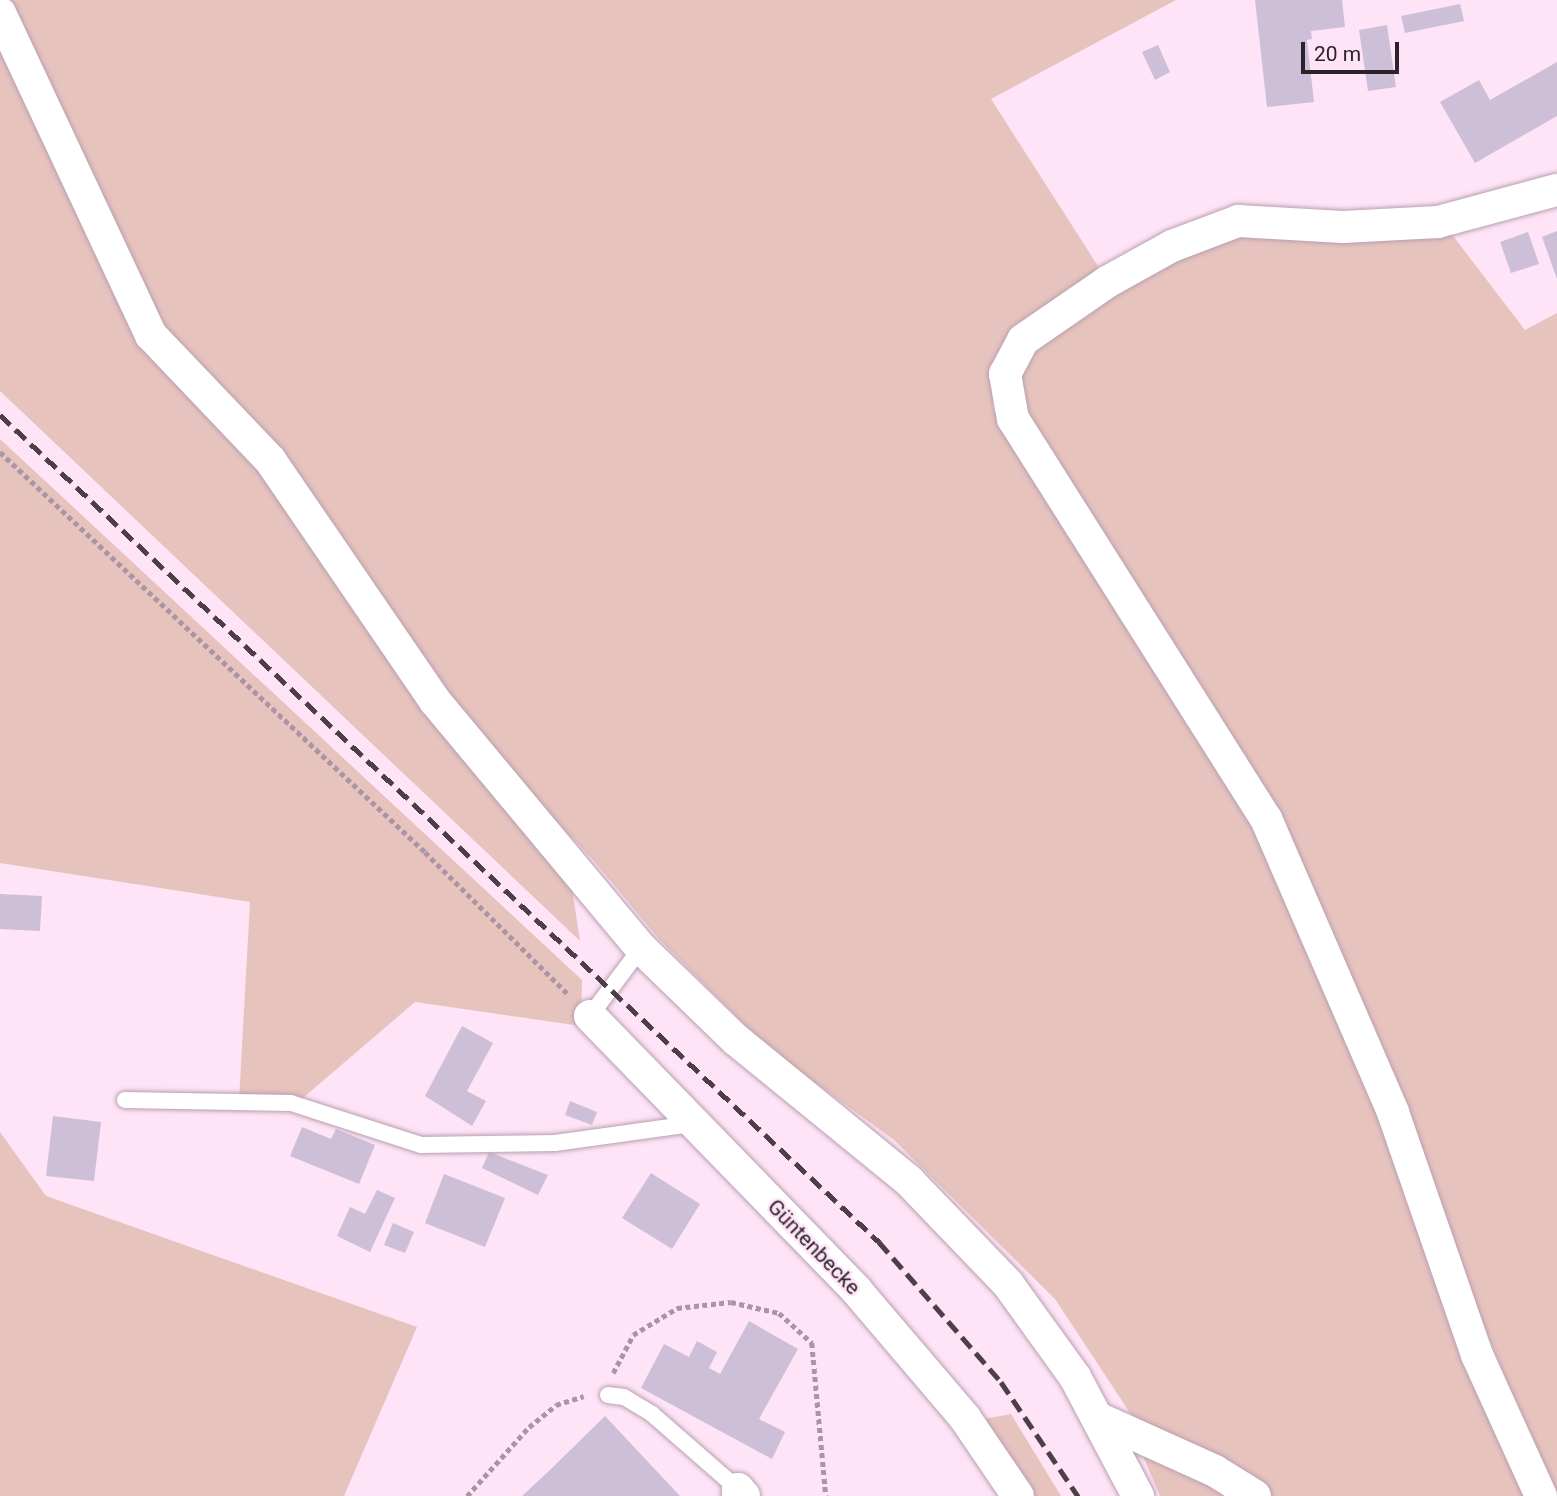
<!DOCTYPE html>
<html>
<head>
<meta charset="utf-8">
<style>
	body { margin:0 }
	#map { position:relative; width:1557px; height:1496px; overflow:hidden; background:#fee4f6; font-family:Roboto,sans-serif }
	div>[style] { position:absolute }
	.green>* { inset:0; background:#e7c3be }
	.building>* { inset:0; background:#cdbfd7 }
	.path>* { height:4.5px; margin-top:-2.25px; transform-origin:0; background:repeating-linear-gradient(90deg,#a995a3 0 5px,transparent 0 8.5px) }
	.roads { filter:drop-shadow(0 0 2px #b89fb0) drop-shadow(0 0 2px #b89fb0) }
	.service>* { height:16px; margin:-8px; padding:0 8px; transform-origin:8px; border-radius:8px; background:#fff }
	.minor>* { height:32px; margin:-16px; padding:0 16px; transform-origin:16px; border-radius:16px; background:#fff }
	.rail>* { height:5px; margin-top:-2.5px; transform-origin:0; background:repeating-linear-gradient(90deg,#4c3f48 0 14px,transparent 0 21px) }
	span { translate:-50% -50%; white-space:nowrap; text-align:center; line-height:1.15; -webkit-text-stroke:5px #fee4f6; paint-order:stroke }
	.street-label { font-size:21px; color:#2c2229 }
	.scale { position:absolute; left:1301px; top:42px; width:98px; height:32px; box-sizing:border-box; border:4px solid #2c2229; border-top:0; padding-left:9px; font-size:21px; line-height:24px; white-space:nowrap; color:#2c2229; -webkit-text-stroke:5px #fee4f6; paint-order:stroke }
</style>
</head>
<body>
<div id="map">
	<div class="green">
		<div style="clip-path:polygon(0 0,1176px 0,991px 99px,1105px 277px,992px 376px,993px 409px,1258px 824px,1534px 1496px,1265px 1496px,1162px 1439px,1130px 1413px,1055px 1299px,894px 1140px,769px 1049px,659px 939px,594px 861px,440px 698px,155px 332px)"></div>
		<div style="clip-path:polygon(0 28px,148px 340px,265px 466px,571px 882px,580px 941px,0 391px)"></div>
		<div style="clip-path:polygon(1237px 226px,1447px 228px,1525px 330px,1557px 313px,1557px 1496px,1552px 1496px,1331px 942px,1017px 402px,1018px 365px,1031px 342px)"></div>
		<div style="clip-path:polygon(0 439px,582px 980px,581px 1026px,415px 1002px,297px 1103px,239px 1100px,250px 902px,0 863px)"></div>
		<div style="clip-path:polygon(0 1132px,46px 1196px,417px 1327px,344px 1496px,0 1496px)"></div>
		<div style="clip-path:polygon(1011px 1414px,1061px 1496px,1029px 1496px,984px 1419px)"></div>
		<div style="clip-path:polygon(1140px 1449px,1241px 1496px,1160px 1496px)"></div>
	</div>
	<div class="building">
		<div style="clip-path:polygon(1255px 0,1342px 0,1345px 27px,1311px 31px,1312px 39px,1307px 40px,1314px 102px,1267px 107px)"></div>
		<div style="clip-path:polygon(1460px 4px,1464px 21px,1405px 33px,1401px 16px)"></div>
		<div style="clip-path:polygon(1387px 25px,1396px 87px,1368px 91px,1359px 30px)"></div>
		<div style="clip-path:polygon(1158px 45px,1170px 72px,1155px 80px,1142px 52px)"></div>
		<div style="clip-path:polygon(1557px 62px,1557px 116px,1475px 163px,1440px 102px,1479px 80px,1490px 100px)"></div>
		<div style="clip-path:polygon(1557px 231px,1557px 279px,1542px 237px)"></div>
		<div style="clip-path:polygon(1528px 232px,1539px 264px,1511px 273px,1500px 242px)"></div>
		<div style="clip-path:polygon(0 894px,42px 896px,40px 931px,0 929px)"></div>
		<div style="clip-path:polygon(462px 1026px,493px 1043px,467px 1091px,486px 1101px,472px 1126px,425px 1096px)"></div>
		<div style="clip-path:polygon(570px 1101px,597px 1112px,592px 1125px,565px 1115px)"></div>
		<div style="clip-path:polygon(53px 1116px,101px 1122px,94px 1181px,46px 1176px)"></div>
		<div style="clip-path:polygon(302px 1127px,331px 1139px,336px 1129px,375px 1145px,359px 1184px,290px 1156px)"></div>
		<div style="clip-path:polygon(489px 1152px,548px 1175px,538px 1195px,482px 1168px)"></div>
		<div style="clip-path:polygon(651px 1173px,700px 1204px,672px 1249px,622px 1218px)"></div>
		<div style="clip-path:polygon(444px 1174px,505px 1198px,485px 1247px,425px 1223px)"></div>
		<div style="clip-path:polygon(377px 1190px,395px 1198px,370px 1252px,337px 1236px,350px 1207px,365px 1214px)"></div>
		<div style="clip-path:polygon(393px 1223px,414px 1232px,405px 1253px,384px 1245px)"></div>
		<div style="clip-path:polygon(749px 1321px,798px 1349px,759px 1419px,785px 1432px,772px 1459px,641px 1388px,664px 1344px,689px 1357px,697px 1341px,717px 1352px,709px 1368px,720px 1374px)"></div>
		<div style="clip-path:polygon(605px 1416px,680px 1496px,522px 1496px,550px 1470px)"></div>
	</div>
	<div class="path">
		<div style="left:0;top:452px;width:584px;rotate:43.26deg"></div>
		<div style="left:425px;top:852px;width:203px;rotate:44.8deg"></div>
		<div style="left:613px;top:1373px;width:43px;rotate:-62.2deg"></div>
		<div style="left:633px;top:1335px;width:52px;rotate:-31.5deg"></div>
		<div style="left:677px;top:1308px;width:54px;rotate:-6.3deg"></div>
		<div style="left:731px;top:1302px;width:49px;rotate:12.9deg"></div>
		<div style="left:779px;top:1313px;width:45px;rotate:42.3deg"></div>
		<div style="left:812px;top:1343px;width:154px;rotate:84.8deg"></div>
		<div style="left:467px;top:1496px;width:93px;rotate:-48.1deg"></div>
		<div style="left:529px;top:1427px;width:35px;rotate:-39deg"></div>
		<div style="left:556px;top:1405px;width:29px;rotate:-18deg"></div>
	</div>
	<div class="roads">
		<div class="service">
			<div style="left:590px;top:1016px;width:85px;rotate:-53.1deg"></div>
			<div style="left:125px;top:1100px;width:166px;rotate:1deg"></div>
			<div style="left:291px;top:1103px;width:137px;rotate:17.9deg"></div>
			<div style="left:421px;top:1145px;width:134px;rotate:-0.9deg"></div>
			<div style="left:555px;top:1143px;width:138px;rotate:-7.9deg"></div>
			<div style="left:608px;top:1395px;width:16px;rotate:7deg"></div>
			<div style="left:624px;top:1397px;width:33px;rotate:31deg"></div>
			<div style="left:652px;top:1414px;width:114px;rotate:41.1deg"></div>
		</div>
		<div class="minor">
			<div style="left:0;top:13px;width:356px;rotate:64.9deg"></div>
			<div style="left:151px;top:335px;width:173px;rotate:46.4deg"></div>
			<div style="left:270px;top:460px;width:292px;rotate:55.6deg"></div>
			<div style="left:435px;top:701px;width:322px;rotate:50.2deg"></div>
			<div style="left:641px;top:948px;width:131px;rotate:44.1deg"></div>
			<div style="left:735px;top:1039px;width:225px;rotate:39.2deg"></div>
			<div style="left:909px;top:1181px;width:143px;rotate:46.1deg"></div>
			<div style="left:1008px;top:1284px;width:115px;rotate:54.2deg"></div>
			<div style="left:1075px;top:1377px;width:135px;rotate:62.1deg"></div>
			<div style="left:590px;top:1016px;width:383px;rotate:45.8deg"></div>
			<div style="left:857px;top:1291px;width:167px;rotate:49.6deg"></div>
			<div style="left:965px;top:1418px;width:94px;rotate:55.8deg"></div>
			<div style="left:1100px;top:1419px;width:126px;rotate:24.3deg"></div>
			<div style="left:1215px;top:1471px;width:47px;rotate:32deg"></div>
			<div style="left:738px;top:1496px;width:7px;rotate:-90deg"></div>
			<div style="left:738px;top:1489px;width:9px;rotate:49deg"></div>
			<div style="left:1541px;top:1496px;width:155px;rotate:-114.4deg"></div>
			<div style="left:1477px;top:1355px;width:257px;rotate:-109.1deg"></div>
			<div style="left:1393px;top:1112px;width:319px;rotate:-113.4deg"></div>
			<div style="left:1266px;top:819px;width:473px;rotate:-122.3deg"></div>
			<div style="left:1013px;top:419px;width:46px;rotate:-100.1deg"></div>
			<div style="left:1005px;top:374px;width:38px;rotate:-62deg"></div>
			<div style="left:1023px;top:340px;width:102px;rotate:-34.6deg"></div>
			<div style="left:1107px;top:282px;width:74px;rotate:-29deg"></div>
			<div style="left:1172px;top:246px;width:71px;rotate:-20.7deg"></div>
			<div style="left:1238px;top:221px;width:105px;rotate:3.3deg"></div>
			<div style="left:1343px;top:227px;width:95px;rotate:-3deg"></div>
			<div style="left:1438px;top:222px;width:123px;rotate:-15.1deg"></div>
		</div>
	</div>
	<div class="rail">
		<div style="left:0;top:415px;width:1207px;rotate:43.25deg"></div>
		<div style="left:879px;top:1242px;width:186px;rotate:48.9deg"></div>
		<div style="left:1001px;top:1382px;width:138px;rotate:56deg"></div>
	</div>
	<div class="street-label">
		<span style="left:814px;top:1247px;rotate:46deg">Güntenbecke</span>
	</div>
	<div class="scale">20 m</div>
</div>
</body>
</html>
